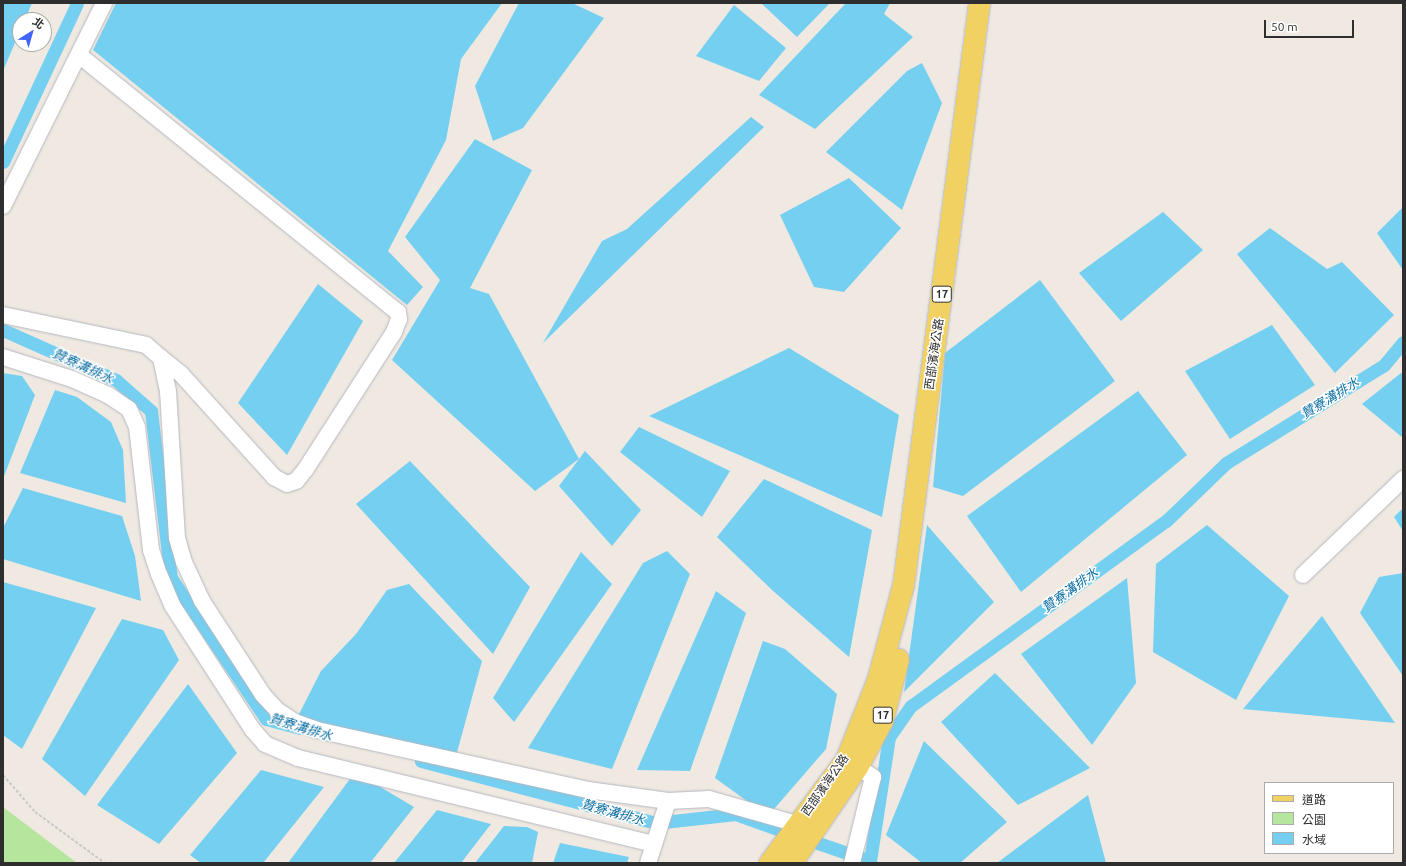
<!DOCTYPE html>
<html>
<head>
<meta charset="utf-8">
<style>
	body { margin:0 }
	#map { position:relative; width:1406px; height:866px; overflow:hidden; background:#efe9e1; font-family:Ubuntu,"Noto Sans TC",sans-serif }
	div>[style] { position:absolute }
	.green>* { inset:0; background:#b6e59e }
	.water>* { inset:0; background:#75cff0 }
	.canal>* { height:13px; margin:-6.5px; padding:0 6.5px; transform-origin:6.5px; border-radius:6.5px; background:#75cff0 }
	.path>* { height:2px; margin-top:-1px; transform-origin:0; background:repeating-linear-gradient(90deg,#c9c9c9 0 3px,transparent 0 5px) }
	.roads { filter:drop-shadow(0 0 1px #b4b7c1) drop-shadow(0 0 1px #b4b7c1) }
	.minor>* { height:16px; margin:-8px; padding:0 8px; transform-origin:8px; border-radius:8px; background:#fff }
	.major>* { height:21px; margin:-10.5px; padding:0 10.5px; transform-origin:10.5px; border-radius:10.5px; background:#f2d163 }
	span { translate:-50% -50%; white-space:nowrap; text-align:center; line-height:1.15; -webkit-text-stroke:3px #fff; paint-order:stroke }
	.shield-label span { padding:1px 3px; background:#fff; border:1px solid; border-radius:3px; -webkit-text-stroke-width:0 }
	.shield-label { font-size:11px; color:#2e2e2e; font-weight:700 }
	.street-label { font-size:12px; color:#2e2e2e }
	.water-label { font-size:13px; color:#0d6fa3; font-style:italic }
	.frame { position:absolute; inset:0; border:4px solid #2e2e2e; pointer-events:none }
	.legend { position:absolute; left:1264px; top:782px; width:130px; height:72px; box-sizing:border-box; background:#fff; border:1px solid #ababab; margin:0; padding:5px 7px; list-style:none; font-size:12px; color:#2e2e2e }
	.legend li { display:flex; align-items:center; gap:8px; height:20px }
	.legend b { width:20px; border:1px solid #ababab }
	.north { position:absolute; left:12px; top:12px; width:40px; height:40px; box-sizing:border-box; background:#fff; border:1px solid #ababab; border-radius:50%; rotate:37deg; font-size:11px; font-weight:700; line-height:16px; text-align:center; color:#2e2e2e }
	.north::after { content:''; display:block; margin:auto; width:14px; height:18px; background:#4264fb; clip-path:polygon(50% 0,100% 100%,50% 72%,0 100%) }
	.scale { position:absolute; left:1264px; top:20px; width:90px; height:18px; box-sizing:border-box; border:2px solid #2e2e2e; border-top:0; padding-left:5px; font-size:12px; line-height:14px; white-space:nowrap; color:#2e2e2e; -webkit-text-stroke:3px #fff; paint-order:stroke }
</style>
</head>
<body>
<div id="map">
	<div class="green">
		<div style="clip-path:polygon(3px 807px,77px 863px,3px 863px)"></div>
	</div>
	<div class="water">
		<div style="clip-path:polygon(3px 3px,32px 3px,25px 20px,20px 20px,20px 31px,3px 71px)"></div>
		<div style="clip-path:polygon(116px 3px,502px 3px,461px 59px,446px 140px,388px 251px,423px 287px,407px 305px,93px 50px)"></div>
		<div style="clip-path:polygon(519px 3px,572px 3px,604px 18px,523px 128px,493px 141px,475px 86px)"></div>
		<div style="clip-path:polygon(761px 3px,830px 3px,797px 37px)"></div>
		<div style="clip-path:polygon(846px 3px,890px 3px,884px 14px,913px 37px,815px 129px,759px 95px)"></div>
		<div style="clip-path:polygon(734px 5px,786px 48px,759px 81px,696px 56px)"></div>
		<div style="clip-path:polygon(922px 63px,942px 103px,902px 210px,826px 152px,907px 71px)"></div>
		<div style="clip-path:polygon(751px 117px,764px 127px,543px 343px,602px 241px,627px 229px)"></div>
		<div style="clip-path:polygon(475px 139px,532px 170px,470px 288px,489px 294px,579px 459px,535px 491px,392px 360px,440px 280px,405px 237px)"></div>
		<div style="clip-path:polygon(849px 178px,901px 228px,844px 292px,814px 287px,780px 215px)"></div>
		<div style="clip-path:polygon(1403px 207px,1403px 270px,1377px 233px)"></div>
		<div style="clip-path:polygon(1163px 212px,1203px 250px,1121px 321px,1079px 273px)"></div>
		<div style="clip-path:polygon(1270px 228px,1327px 269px,1342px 262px,1394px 315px,1335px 373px,1237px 254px)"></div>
		<div style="clip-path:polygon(1040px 280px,1115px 381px,963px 496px,933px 487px,945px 353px)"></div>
		<div style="clip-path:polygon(318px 284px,363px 321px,287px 455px,238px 403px)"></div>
		<div style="clip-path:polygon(1272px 325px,1315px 385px,1230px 439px,1185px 371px)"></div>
		<div style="clip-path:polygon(789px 348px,899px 415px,882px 517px,649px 416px)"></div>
		<div style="clip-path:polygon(3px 373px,22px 376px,35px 395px,3px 479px)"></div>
		<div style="clip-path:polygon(1401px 373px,1403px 373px,1403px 438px,1362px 404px)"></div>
		<div style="clip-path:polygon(55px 390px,77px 397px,111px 422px,123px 450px,126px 503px,20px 473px)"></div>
		<div style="clip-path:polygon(1138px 391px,1187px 455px,1021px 592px,967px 516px)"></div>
		<div style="clip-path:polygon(639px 427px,730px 471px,702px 517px,620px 452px)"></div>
		<div style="clip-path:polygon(585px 451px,641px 510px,612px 546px,559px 486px)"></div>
		<div style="clip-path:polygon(410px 461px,530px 587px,493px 654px,356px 504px)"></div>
		<div style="clip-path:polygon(764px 479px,872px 530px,849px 657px,772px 590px,717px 537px)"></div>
		<div style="clip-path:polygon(23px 488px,122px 516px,135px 556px,141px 601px,3px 559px,3px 528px)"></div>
		<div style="clip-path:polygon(1403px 508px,1403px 531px,1394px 517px)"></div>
		<div style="clip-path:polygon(927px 525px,994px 602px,904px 692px)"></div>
		<div style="clip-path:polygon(1207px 525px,1289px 596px,1236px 700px,1153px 652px,1156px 564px)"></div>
		<div style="clip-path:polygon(667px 551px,690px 574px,612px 769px,528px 748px,643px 563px)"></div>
		<div style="clip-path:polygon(581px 552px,612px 584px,514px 722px,493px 698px)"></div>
		<div style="clip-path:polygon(1403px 573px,1403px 676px,1360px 613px,1379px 577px)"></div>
		<div style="clip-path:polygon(1127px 578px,1136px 683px,1092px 745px,1021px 654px)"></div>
		<div style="clip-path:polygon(3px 582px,96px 608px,22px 749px,3px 735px)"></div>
		<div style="clip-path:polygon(409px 584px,482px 661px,456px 756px,297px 718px,321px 671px,356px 634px,387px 590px)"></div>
		<div style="clip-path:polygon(716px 591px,746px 613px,690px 771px,637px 770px)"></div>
		<div style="clip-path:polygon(1322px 616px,1395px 723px,1243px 709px)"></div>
		<div style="clip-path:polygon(122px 619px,163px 630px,179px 660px,85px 796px,42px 759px)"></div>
		<div style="clip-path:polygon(763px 641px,785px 649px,837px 694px,826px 749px,768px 816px,715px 778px)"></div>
		<div style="clip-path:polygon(995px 673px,1090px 768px,1018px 805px,941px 722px)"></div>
		<div style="clip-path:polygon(188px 684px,237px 753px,159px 844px,97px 805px)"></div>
		<div style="clip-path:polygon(924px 741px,1007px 822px,960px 863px,922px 863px,886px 835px)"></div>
		<div style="clip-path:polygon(261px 770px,324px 787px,263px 863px,201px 863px,190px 855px)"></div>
		<div style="clip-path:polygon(355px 772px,414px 807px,370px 863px,288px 863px)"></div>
		<div style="clip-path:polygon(1088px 795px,1106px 863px,997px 863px)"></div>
		<div style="clip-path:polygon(437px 810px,491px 824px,461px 863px,394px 863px)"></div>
		<div style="clip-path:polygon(504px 826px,527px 827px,538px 832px,532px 863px,475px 863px)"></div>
		<div style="clip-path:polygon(560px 843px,629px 857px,627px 863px,553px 863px)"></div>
	</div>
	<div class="canal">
		<div style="left:3px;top:162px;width:175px;rotate:-65deg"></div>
		<div style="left:3px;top:330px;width:124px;rotate:23.9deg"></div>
		<div style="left:116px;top:380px;width:47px;rotate:41.5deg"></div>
		<div style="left:151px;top:411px;width:168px;rotate:83.2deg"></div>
		<div style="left:171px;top:578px;width:170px;rotate:56deg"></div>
		<div style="left:266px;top:719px;width:35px;rotate:15deg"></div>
		<div style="left:421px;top:761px;width:242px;rotate:14.8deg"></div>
		<div style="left:655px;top:823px;width:81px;rotate:-6.4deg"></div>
		<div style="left:735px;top:814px;width:48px;rotate:19.6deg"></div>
		<div style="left:818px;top:843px;width:55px;rotate:19.1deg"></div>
		<div style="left:870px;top:861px;width:125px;rotate:-81.3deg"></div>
		<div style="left:889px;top:737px;width:38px;rotate:-55deg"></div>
		<div style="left:911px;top:706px;width:315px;rotate:-36deg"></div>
		<div style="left:1166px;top:521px;width:83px;rotate:-44deg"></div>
		<div style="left:1226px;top:463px;width:186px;rotate:-31.8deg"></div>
		<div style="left:1384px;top:365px;width:30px;rotate:-50deg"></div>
	</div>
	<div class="path">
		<div style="left:3px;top:775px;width:49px;rotate:49.1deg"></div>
		<div style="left:35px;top:812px;width:87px;rotate:36.1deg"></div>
	</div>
	<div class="roads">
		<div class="minor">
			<div style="left:79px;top:55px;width:410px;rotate:38.9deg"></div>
			<div style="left:398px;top:312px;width:7px;rotate:82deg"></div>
			<div style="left:399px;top:319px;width:14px;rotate:111deg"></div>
			<div style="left:394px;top:332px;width:164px;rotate:122.8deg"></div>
			<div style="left:305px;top:470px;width:14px;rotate:129deg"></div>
			<div style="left:296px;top:481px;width:9px;rotate:162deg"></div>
			<div style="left:287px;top:484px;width:15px;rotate:-152deg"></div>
			<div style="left:274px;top:477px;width:139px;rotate:-132.1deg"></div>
			<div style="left:181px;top:374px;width:26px;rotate:-141deg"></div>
			<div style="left:3px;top:206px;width:227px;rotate:-63.5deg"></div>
			<div style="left:3px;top:315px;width:146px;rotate:11.8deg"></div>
			<div style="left:146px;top:345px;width:20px;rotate:41deg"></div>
			<div style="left:161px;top:358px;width:34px;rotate:78deg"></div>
			<div style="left:168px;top:391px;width:147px;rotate:86.5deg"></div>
			<div style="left:177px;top:538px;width:25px;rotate:74deg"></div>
			<div style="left:184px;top:562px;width:43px;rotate:65.2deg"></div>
			<div style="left:202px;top:601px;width:112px;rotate:57deg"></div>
			<div style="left:263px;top:695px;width:22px;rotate:47deg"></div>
			<div style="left:278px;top:711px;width:20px;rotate:33deg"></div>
			<div style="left:295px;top:722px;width:23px;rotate:20deg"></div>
			<div style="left:317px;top:730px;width:278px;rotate:12.5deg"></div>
			<div style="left:588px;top:790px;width:81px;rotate:7.8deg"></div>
			<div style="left:668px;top:801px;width:41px;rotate:-2.8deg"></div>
			<div style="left:709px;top:799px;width:91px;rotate:15.9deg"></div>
			<div style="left:3px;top:357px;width:72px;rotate:17.7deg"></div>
			<div style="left:72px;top:379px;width:39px;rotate:24deg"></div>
			<div style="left:108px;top:395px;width:25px;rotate:34deg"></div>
			<div style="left:129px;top:409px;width:20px;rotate:66deg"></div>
			<div style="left:137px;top:427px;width:124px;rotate:83.5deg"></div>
			<div style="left:151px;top:550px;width:25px;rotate:72deg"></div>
			<div style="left:159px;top:574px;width:34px;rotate:67deg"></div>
			<div style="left:172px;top:605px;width:149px;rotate:57.1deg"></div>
			<div style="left:253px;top:730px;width:18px;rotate:49deg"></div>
			<div style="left:265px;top:744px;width:36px;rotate:23deg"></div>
			<div style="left:298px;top:758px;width:366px;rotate:13.6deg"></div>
			<div style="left:1303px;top:575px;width:139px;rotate:-43.8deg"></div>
			<div style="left:849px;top:761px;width:29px;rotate:34deg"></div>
			<div style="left:873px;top:777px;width:89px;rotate:103.7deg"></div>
			<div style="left:648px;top:863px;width:65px;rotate:-72.1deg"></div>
		</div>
		<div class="major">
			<div style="left:769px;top:863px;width:129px;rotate:-53.5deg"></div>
			<div style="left:846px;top:759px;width:87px;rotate:-68.4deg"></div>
			<div style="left:878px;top:678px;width:96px;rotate:-75deg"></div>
			<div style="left:903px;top:585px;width:587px;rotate:-82.56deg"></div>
			<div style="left:791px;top:863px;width:116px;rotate:-55.5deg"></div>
			<div style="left:857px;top:767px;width:52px;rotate:-61.5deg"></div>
			<div style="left:882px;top:721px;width:64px;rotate:-75.5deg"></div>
		</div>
	</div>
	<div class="shield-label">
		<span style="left:942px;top:294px">17</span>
		<span style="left:883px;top:715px">17</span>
	</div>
	<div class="street-label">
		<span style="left:934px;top:354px;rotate:-82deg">西部濱海公路</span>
		<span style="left:825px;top:785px;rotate:-55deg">西部濱海公路</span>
	</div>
	<div class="water-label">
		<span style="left:83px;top:366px;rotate:25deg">贊寮溝排水</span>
		<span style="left:1330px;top:398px;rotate:-32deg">贊寮溝排水</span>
		<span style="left:1070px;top:590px;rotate:-36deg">贊寮溝排水</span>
		<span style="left:301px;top:727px;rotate:17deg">贊寮溝排水</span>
		<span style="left:613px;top:812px;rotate:15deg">贊寮溝排水</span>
	</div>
	<div class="frame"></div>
	<ul class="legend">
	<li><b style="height:5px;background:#f2d163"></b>道路</li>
	<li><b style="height:11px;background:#b6e59e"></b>公園</li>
	<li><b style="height:11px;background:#75cff0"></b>水域</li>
	</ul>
	<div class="north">北</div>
	<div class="scale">50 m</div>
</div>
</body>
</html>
